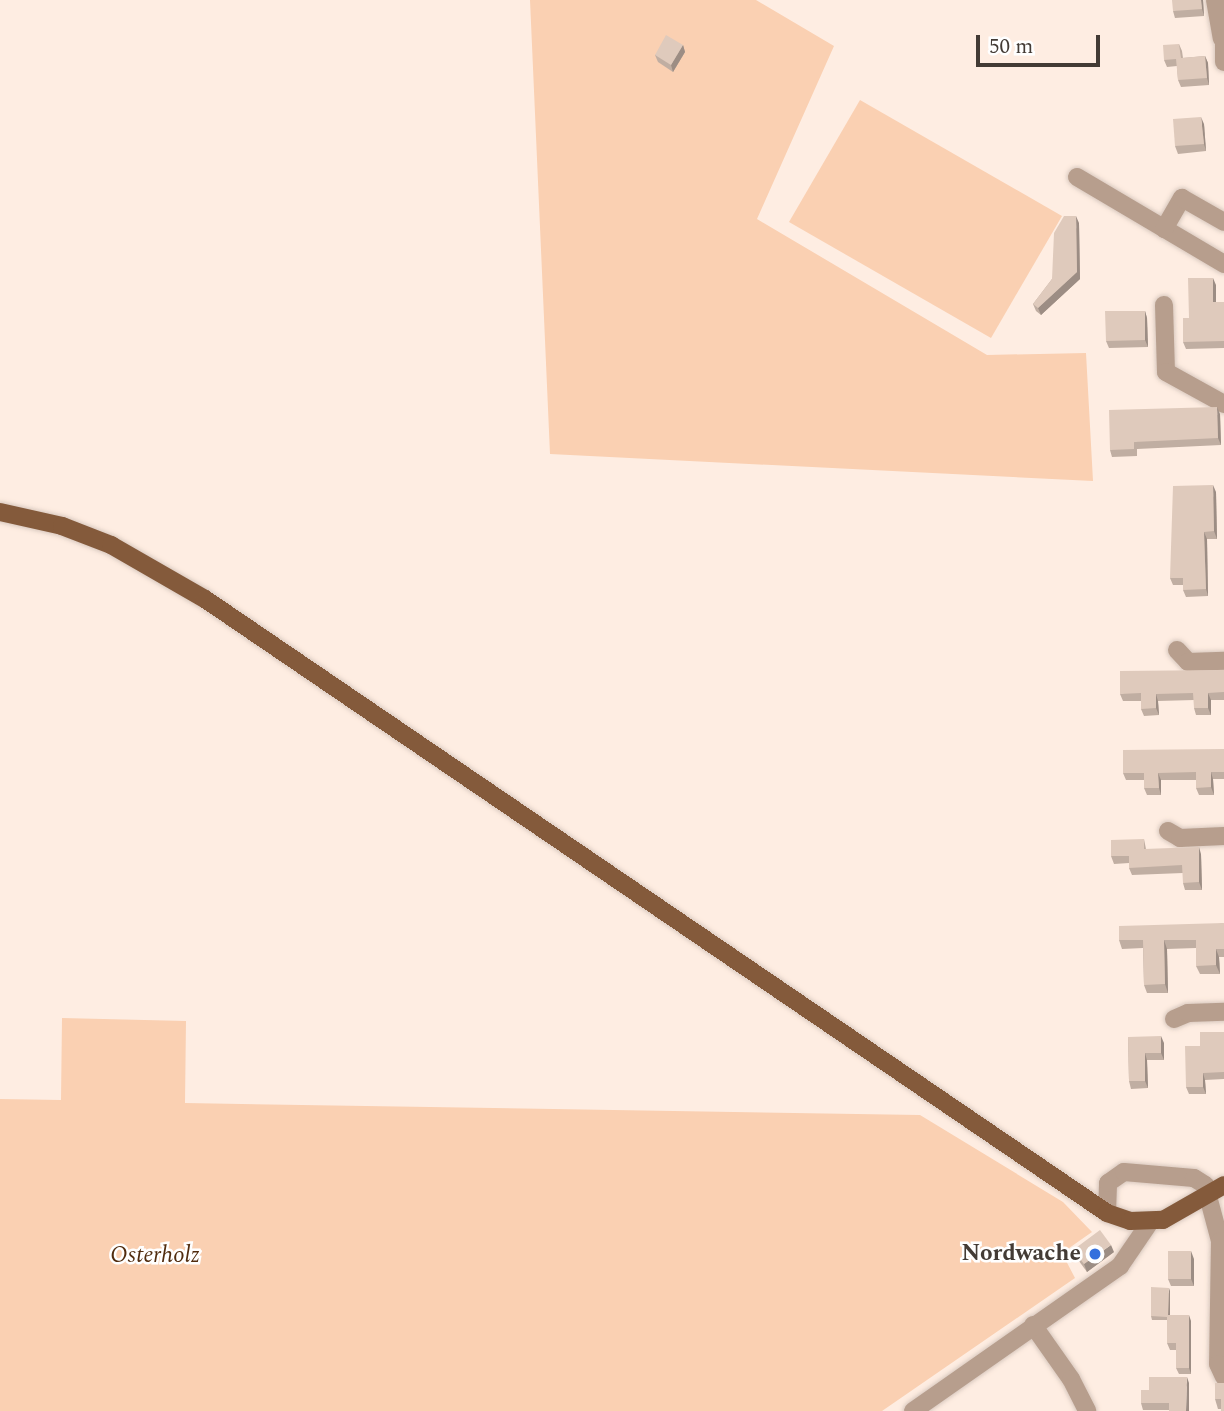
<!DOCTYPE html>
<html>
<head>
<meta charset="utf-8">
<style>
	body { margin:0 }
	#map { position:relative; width:1224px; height:1411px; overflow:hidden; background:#feede2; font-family:Spectral,serif }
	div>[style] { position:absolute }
	.green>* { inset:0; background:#fad0b2 }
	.roads { filter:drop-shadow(0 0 2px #d9c9bf) drop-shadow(0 0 2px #d9c9bf) }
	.minor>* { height:18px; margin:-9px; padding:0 9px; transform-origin:9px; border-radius:9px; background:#b79e8d }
	.major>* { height:18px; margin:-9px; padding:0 9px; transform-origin:9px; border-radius:9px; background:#845a3b }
	.wall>* { inset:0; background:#c0aea2 }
	.shaded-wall>* { inset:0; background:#9c8d84 }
	.building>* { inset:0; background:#dfcabc }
	.dots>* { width:19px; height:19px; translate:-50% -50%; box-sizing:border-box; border:4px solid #fff; border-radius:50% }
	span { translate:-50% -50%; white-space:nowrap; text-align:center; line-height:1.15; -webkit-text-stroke:5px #fff; paint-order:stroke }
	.poi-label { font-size:23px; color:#433b35; font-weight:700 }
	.right { translate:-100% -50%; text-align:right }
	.park-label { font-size:23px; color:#512c0e; font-style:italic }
	.scale { position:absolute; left:976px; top:35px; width:124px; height:32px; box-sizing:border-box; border:4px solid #433b35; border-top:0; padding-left:9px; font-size:21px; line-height:24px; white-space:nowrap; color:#433b35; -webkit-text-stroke:5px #fff; paint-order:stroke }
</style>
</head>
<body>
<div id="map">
	<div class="green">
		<div style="clip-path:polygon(530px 0,756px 0,834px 46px,757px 219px,987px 355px,1086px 353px,1093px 481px,550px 454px)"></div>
		<div style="clip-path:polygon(860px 100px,1062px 216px,991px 338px,789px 222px)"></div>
		<div style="clip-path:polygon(62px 1018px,186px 1021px,185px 1103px,920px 1115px,1063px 1202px,1092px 1232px,1062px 1253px,1075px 1278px,882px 1411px,0 1411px,0 1099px,61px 1100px)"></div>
	</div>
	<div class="roads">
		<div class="minor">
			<div style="left:1215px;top:0;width:39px;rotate:80deg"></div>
			<div style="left:1224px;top:38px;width:24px;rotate:90deg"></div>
			<div style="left:1077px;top:177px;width:171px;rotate:30.6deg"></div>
			<div style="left:1164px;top:229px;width:36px;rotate:-60deg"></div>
			<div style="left:1182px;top:198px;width:48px;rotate:29.7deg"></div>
			<div style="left:1164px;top:305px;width:67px;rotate:88.3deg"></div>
			<div style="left:1166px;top:372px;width:66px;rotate:28.9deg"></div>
			<div style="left:1177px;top:650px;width:16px;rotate:47deg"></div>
			<div style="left:1188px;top:662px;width:36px;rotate:-2deg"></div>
			<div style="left:1168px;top:831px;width:14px;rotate:30deg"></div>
			<div style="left:1180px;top:838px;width:44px;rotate:-2.6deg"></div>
			<div style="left:1174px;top:1019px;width:15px;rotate:-23deg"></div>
			<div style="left:1188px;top:1013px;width:36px;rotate:-2deg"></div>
			<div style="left:1107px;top:1213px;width:30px;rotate:-88deg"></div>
			<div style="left:1108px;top:1183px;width:19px;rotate:-35deg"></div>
			<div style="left:1124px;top:1172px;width:70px;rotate:4.9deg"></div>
			<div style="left:1194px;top:1178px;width:13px;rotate:32deg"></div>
			<div style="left:1205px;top:1185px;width:58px;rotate:75deg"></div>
			<div style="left:1220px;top:1241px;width:123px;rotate:90.9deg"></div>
			<div style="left:1218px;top:1364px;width:14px;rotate:65deg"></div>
			<div style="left:1033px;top:1325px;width:66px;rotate:54.9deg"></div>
			<div style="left:1071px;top:1379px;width:36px;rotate:63deg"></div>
			<div style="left:913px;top:1411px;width:253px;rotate:-35deg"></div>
			<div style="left:1120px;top:1266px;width:53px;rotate:-55.7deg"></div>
		</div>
		<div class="major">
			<div style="left:0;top:512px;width:64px;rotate:12.7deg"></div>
			<div style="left:62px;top:526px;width:53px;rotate:21.2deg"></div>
			<div style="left:111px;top:545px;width:108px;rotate:29.9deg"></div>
			<div style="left:205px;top:599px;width:1091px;rotate:34.24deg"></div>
			<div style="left:1107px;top:1213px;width:24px;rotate:19deg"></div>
			<div style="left:1130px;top:1221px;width:33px;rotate:-2deg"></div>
			<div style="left:1163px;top:1220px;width:70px;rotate:-29.8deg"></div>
		</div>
	</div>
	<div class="wall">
		<div style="clip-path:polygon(1203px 0,1204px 16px,1175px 18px,1173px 11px)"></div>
		<div style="clip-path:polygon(1179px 44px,1182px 51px,1183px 58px,1205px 56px,1208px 63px,1209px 85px,1181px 87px,1178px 80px,1177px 66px,1167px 67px,1164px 60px)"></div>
		<div style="clip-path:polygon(683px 45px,685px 52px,673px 72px,658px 62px,655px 55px)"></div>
		<div style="clip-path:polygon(1204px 124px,1206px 151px,1178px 154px,1175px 146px)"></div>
		<div style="clip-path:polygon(1079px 223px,1080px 279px,1041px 315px,1036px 311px,1033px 304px,1052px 279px)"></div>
		<div style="clip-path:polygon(1216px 285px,1216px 302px,1224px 302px,1224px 348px,1186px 349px,1183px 342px,1189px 318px)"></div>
		<div style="clip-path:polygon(1145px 311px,1147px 318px,1148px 347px,1109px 348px,1106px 341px)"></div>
		<div style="clip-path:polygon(1220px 414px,1221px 445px,1137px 449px,1137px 456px,1112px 457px,1110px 450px)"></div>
		<div style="clip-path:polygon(1216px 492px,1217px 539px,1207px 539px,1208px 596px,1186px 597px,1183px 590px,1183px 585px,1173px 585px,1170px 578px)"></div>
		<div style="clip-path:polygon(1224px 670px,1224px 700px,1211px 700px,1211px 715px,1196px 715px,1194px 708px,1194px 700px,1158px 701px,1159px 715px,1144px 716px,1141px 709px,1141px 701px,1123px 701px,1120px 694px)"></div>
		<div style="clip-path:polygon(1224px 749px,1224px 779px,1213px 779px,1214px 795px,1199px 795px,1196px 788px,1196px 780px,1161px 780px,1161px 795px,1147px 795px,1144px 788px,1144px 780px,1126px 780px,1123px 773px)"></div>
		<div style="clip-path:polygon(1144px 839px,1146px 849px,1201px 854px,1202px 890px,1185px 890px,1183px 883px,1183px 873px,1132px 875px,1129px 868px,1129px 863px,1114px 864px,1111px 856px)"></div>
		<div style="clip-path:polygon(1224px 923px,1224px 957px,1219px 957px,1220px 974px,1200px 974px,1196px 966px,1196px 948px,1167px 949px,1168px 993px,1147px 993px,1144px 985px,1143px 948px,1122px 949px,1119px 940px)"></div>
		<div style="clip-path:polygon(1224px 1032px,1224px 1079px,1205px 1080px,1206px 1094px,1189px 1094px,1186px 1087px,1200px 1046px)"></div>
		<div style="clip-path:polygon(1128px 1037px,1164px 1043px,1164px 1060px,1147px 1060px,1148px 1088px,1131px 1089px,1129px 1081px)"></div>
		<div style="clip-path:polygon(1073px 1250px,1114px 1252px,1087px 1272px,1076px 1257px)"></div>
		<div style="clip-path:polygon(1194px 1259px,1194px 1286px,1171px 1286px,1168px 1279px)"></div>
		<div style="clip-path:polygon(1170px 1291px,1170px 1315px,1191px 1321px,1191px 1374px,1179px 1374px,1176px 1368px,1176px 1350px,1170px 1350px,1167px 1343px,1167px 1320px,1152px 1320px,1151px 1316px)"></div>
		<div style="clip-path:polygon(1189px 1383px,1169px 1410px,1143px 1410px,1141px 1403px,1149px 1390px)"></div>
		<div style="clip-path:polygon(1224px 1383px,1221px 1409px,1218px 1409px,1215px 1399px)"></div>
	</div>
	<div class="shaded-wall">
		<div style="clip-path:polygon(1201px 0,1203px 0,1204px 16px,1202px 9px)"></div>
		<div style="clip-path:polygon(683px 45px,685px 52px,673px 72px,671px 65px)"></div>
		<div style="clip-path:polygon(1205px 56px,1208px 63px,1209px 85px,1207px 78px)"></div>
		<div style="clip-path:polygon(1201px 117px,1204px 124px,1206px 151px,1204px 144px)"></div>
		<div style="clip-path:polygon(1076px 216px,1079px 223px,1080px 279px,1041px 315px,1038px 308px,1077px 272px)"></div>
		<div style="clip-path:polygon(1213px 278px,1216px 285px,1216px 309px,1213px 302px)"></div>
		<div style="clip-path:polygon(1145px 311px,1147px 318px,1148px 347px,1145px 340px)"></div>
		<div style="clip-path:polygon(1217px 407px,1220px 414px,1221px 445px,1218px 438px)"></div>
		<div style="clip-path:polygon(1213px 485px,1216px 492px,1217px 539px,1214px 531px)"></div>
		<div style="clip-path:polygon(1204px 532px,1207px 539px,1208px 596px,1206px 589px)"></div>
		<div style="clip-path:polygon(1208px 693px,1211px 700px,1211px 715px,1208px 708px)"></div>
		<div style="clip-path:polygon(1156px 694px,1158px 701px,1159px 715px,1156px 708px)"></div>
		<div style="clip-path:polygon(1211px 772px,1213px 779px,1214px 795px,1211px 787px)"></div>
		<div style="clip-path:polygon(1158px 773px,1161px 780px,1161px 795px,1159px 788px)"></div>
		<div style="clip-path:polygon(1199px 847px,1201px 854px,1202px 890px,1199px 882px)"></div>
		<div style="clip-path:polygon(1164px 940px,1167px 949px,1168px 993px,1165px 984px)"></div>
		<div style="clip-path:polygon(1216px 949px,1219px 957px,1220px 974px,1216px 965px)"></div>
		<div style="clip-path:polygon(1161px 1036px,1164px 1043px,1164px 1060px,1161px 1053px)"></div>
		<div style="clip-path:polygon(1145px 1053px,1147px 1060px,1148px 1088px,1145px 1081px)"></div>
		<div style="clip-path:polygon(1203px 1073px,1205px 1080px,1206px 1094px,1203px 1087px)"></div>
		<div style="clip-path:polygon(1111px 1245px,1114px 1252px,1087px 1272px,1084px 1264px)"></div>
		<div style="clip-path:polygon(1191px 1251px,1194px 1259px,1194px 1286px,1191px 1279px)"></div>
		<div style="clip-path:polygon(1169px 1288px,1170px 1291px,1170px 1320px,1168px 1317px)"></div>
		<div style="clip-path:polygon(1189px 1315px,1191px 1321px,1191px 1374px,1189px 1368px)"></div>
		<div style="clip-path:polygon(1187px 1377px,1189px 1383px,1189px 1411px,1186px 1411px)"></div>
	</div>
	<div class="building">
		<div style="clip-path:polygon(1172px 0,1201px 0,1202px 9px,1173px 11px)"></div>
		<div style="clip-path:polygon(666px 35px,683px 45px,671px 65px,655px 55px)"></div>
		<div style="clip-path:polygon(1179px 44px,1181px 58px,1205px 56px,1207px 78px,1178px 80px,1176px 59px,1164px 60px,1163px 45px)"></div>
		<div style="clip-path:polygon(1201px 117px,1204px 144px,1175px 146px,1173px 119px)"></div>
		<div style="clip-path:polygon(1064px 216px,1076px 216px,1077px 272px,1038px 308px,1033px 304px,1052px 279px,1054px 233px)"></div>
		<div style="clip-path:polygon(1188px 278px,1213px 278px,1213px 302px,1224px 302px,1224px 341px,1183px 342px,1183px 318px,1189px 318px)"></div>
		<div style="clip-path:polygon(1105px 311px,1145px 311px,1145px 340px,1106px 341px)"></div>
		<div style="clip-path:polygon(1217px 407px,1218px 438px,1134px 442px,1134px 449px,1110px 450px,1109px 410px)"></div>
		<div style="clip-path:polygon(1213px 485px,1214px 531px,1204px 532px,1206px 589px,1183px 590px,1183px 578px,1170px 578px,1173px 486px)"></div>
		<div style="clip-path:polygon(1224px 670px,1224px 692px,1208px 693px,1208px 708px,1194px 708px,1193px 693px,1156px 694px,1156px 708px,1141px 709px,1141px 693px,1120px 694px,1120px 671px)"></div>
		<div style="clip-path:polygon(1224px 749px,1224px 772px,1211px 772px,1211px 787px,1196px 788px,1196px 772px,1158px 773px,1159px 788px,1144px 788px,1144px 773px,1123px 773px,1123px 750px)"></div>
		<div style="clip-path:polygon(1144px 839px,1144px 849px,1199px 847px,1199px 882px,1183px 883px,1182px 865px,1129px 868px,1129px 856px,1111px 856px,1111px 840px)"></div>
		<div style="clip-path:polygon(1224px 923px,1224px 949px,1216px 949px,1216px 965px,1196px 966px,1196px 940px,1164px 940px,1165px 984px,1144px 985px,1143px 940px,1119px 940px,1119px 926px)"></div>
		<div style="clip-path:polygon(1200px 1032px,1224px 1032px,1224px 1072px,1203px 1073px,1203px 1087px,1186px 1087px,1185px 1046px,1200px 1046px)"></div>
		<div style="clip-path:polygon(1161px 1036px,1161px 1053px,1145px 1053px,1145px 1081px,1129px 1081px,1128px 1037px)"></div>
		<div style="clip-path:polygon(1100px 1230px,1111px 1245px,1084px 1264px,1073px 1250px)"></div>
		<div style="clip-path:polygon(1168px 1251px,1191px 1251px,1191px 1279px,1168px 1279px)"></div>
		<div style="clip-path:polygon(1151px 1287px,1169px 1288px,1168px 1315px,1167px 1315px,1167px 1317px,1151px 1316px)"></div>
		<div style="clip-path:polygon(1167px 1315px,1189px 1315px,1189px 1368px,1176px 1368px,1176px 1343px,1167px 1343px)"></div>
		<div style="clip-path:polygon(1149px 1377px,1187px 1377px,1186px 1411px,1169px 1411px,1169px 1403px,1141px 1403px,1141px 1390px,1149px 1390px)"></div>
		<div style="clip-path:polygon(1215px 1383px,1224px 1383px,1224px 1411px,1221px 1411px,1221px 1399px,1215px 1399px)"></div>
	</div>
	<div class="dots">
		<div style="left:1095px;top:1254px;background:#346fdd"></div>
	</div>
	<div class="poi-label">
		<span class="right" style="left:1081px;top:1254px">Nordwache</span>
	</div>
	<div class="park-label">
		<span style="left:155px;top:1256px">Osterholz</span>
	</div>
	<div class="scale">50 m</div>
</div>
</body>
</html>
